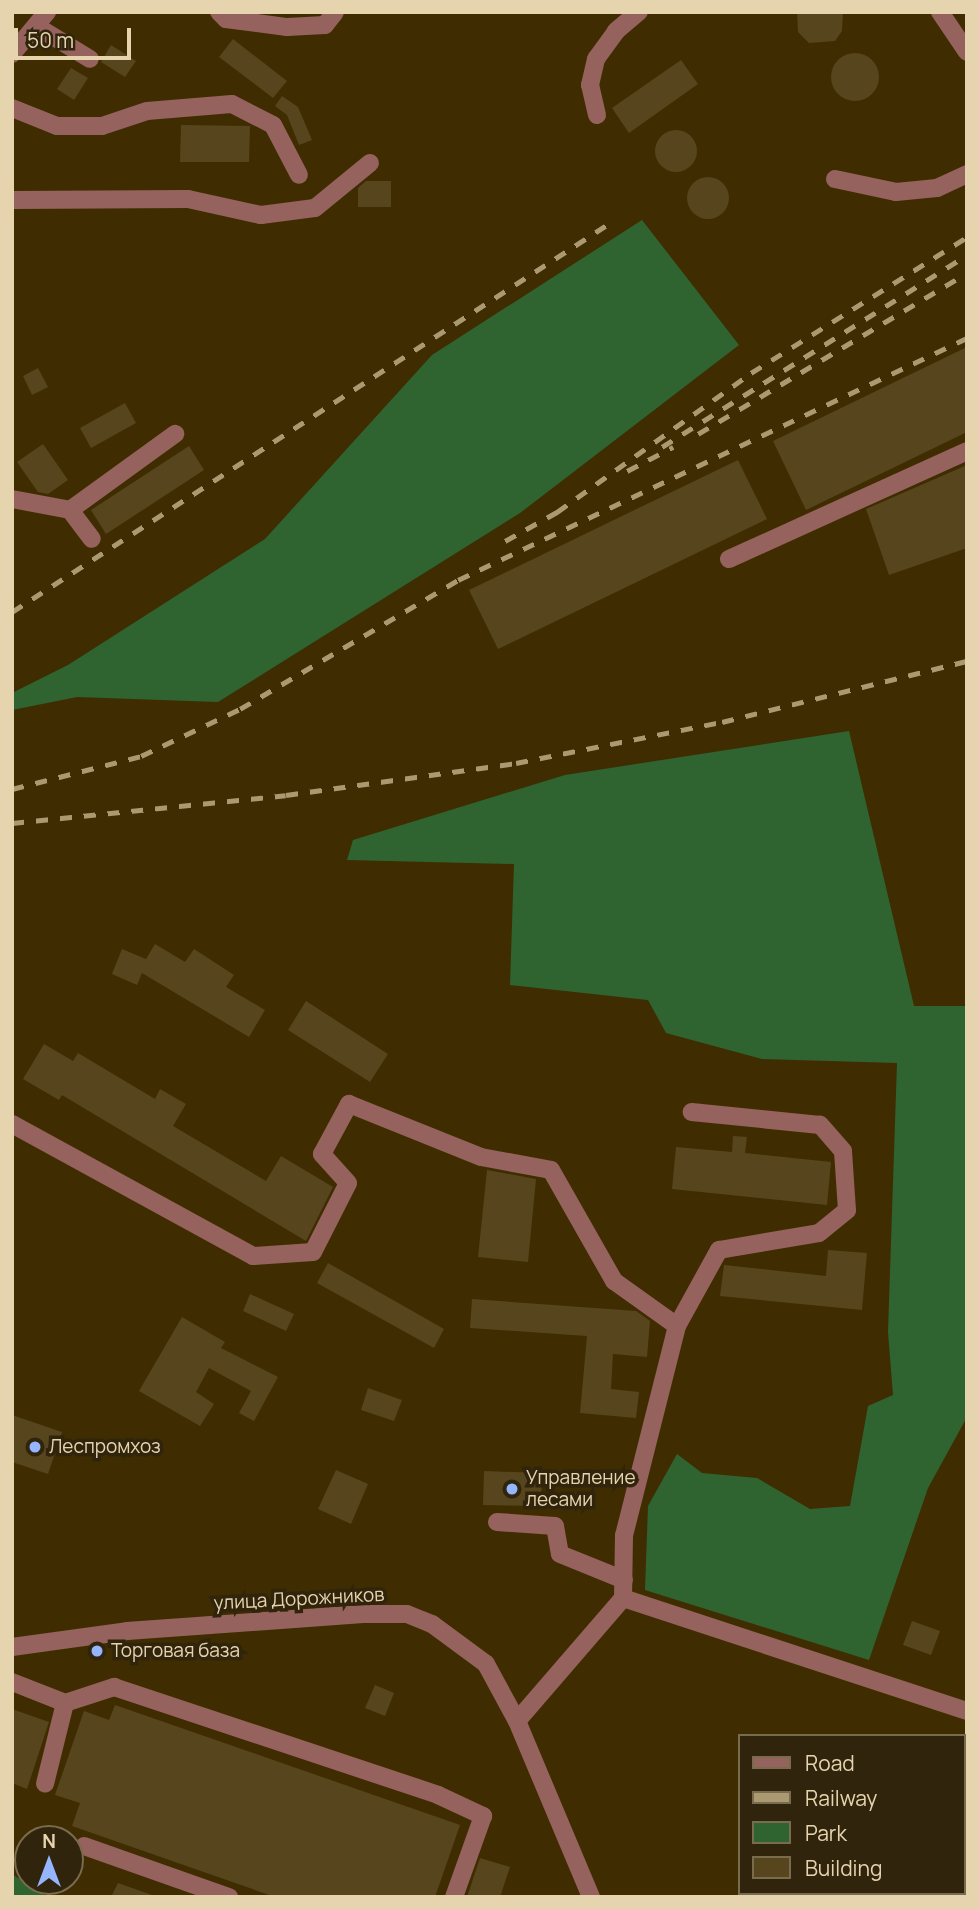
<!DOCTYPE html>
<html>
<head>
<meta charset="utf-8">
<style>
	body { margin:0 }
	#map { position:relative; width:979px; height:1909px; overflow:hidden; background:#3f2d01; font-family:Manrope,sans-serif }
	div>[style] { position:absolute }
	.green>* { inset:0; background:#2f6431 }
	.building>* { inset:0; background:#57451d }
	.round { border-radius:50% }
	.minor>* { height:18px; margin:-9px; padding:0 9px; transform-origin:9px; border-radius:9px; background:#96625d }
	.rail>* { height:4.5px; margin-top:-2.25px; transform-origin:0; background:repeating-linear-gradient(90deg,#ab9972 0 12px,transparent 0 24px) }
	.dots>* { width:19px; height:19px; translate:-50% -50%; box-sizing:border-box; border:4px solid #30250c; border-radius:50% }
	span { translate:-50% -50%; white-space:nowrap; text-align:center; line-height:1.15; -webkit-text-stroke:7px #30250c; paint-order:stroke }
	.poi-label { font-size:19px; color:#e6d4af }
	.left { translate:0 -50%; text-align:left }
	.street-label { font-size:19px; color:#e6d4af }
	.frame { position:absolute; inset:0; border:14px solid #e6d4af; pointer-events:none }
	.legend { position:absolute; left:738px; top:1734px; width:228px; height:161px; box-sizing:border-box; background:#30250c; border:2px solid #796b4d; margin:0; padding:9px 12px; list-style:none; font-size:21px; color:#e6d4af }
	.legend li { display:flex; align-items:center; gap:14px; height:35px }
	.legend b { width:35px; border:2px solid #796b4d }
	.north { position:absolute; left:14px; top:1825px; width:70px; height:70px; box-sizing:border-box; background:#30250c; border:2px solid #796b4d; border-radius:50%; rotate:0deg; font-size:19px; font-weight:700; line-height:28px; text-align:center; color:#e6d4af }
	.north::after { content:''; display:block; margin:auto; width:24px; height:32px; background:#95b6fd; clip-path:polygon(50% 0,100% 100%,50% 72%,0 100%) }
	.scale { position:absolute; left:14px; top:28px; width:117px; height:32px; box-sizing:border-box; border:4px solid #e6d4af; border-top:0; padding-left:9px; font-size:21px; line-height:24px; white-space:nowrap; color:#e6d4af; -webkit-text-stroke:5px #30250c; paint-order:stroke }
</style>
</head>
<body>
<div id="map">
	<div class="green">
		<div style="clip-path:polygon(642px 220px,739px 345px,520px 513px,218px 702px,77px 697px,12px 710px,12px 693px,68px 665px,265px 539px,432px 355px)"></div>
		<div style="clip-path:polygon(849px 731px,914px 1006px,967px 1006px,967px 1417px,928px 1488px,869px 1660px,645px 1590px,648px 1506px,677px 1454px,702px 1473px,757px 1478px,810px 1509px,850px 1506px,868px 1406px,893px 1395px,888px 1332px,897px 1063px,762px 1059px,666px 1033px,648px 1000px,510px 985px,514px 864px,347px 860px,353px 840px,565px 775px)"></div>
		<div style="clip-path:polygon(12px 1874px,47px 1897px,12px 1897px)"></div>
	</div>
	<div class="building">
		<div style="clip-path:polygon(797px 12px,843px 12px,842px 31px,835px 41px,809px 43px,798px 32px)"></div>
		<div style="clip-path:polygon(233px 39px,287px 81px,273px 98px,219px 57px)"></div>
		<div style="clip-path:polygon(111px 45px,136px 61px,125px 77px,101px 62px)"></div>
		<div class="round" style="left:831px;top:53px;width:48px;height:48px"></div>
		<div style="clip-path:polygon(681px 60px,698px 84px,629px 133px,612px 108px)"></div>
		<div style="clip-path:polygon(71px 68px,88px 78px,74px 100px,57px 89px)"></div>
		<div style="clip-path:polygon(282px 96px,298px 107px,312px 140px,299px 145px,287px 115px,275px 106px)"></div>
		<div style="clip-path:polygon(181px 125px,250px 126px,249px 162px,180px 162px)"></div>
		<div class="round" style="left:655px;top:130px;width:42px;height:42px"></div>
		<div class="round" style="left:687px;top:177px;width:42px;height:42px"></div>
		<div style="clip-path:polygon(366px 181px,391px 181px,391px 207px,358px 207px,358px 188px)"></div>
		<div style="clip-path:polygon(967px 347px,967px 432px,806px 510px,773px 441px)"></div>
		<div style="clip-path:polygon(38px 368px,48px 387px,32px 395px,23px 376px)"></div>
		<div style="clip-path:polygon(125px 403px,136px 423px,91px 448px,80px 428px)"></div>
		<div style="clip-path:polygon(43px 444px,68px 480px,48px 494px,38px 492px,17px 462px)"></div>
		<div style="clip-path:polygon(189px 446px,204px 470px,106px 534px,91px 510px)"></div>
		<div style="clip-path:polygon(738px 460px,767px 519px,498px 649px,469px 590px)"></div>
		<div style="clip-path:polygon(967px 465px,967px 548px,889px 575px,866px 509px)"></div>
		<div style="clip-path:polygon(155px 944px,185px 962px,194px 949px,234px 975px,226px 987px,265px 1010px,249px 1037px,142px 973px,137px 985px,112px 974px,122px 949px,146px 959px)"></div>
		<div style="clip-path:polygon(306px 1001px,388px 1054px,370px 1082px,288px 1030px)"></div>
		<div style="clip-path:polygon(44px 1044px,73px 1061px,78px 1053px,155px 1099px,160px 1089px,186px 1104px,173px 1126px,266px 1181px,281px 1156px,333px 1187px,306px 1241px,62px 1095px,59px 1100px,23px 1079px)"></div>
		<div style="clip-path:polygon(733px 1136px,747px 1137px,745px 1153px,831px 1162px,827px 1205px,672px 1189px,676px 1147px,732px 1152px)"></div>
		<div style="clip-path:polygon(487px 1170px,536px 1179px,528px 1262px,478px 1257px)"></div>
		<div style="clip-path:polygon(828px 1250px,867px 1253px,862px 1310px,720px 1296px,724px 1265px,826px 1276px)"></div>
		<div style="clip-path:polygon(328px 1263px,444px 1329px,434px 1348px,317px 1283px)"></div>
		<div style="clip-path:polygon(250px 1294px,294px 1314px,286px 1331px,243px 1311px)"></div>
		<div style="clip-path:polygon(472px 1299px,636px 1311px,650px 1321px,647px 1357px,613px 1354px,611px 1389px,639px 1392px,636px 1418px,580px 1413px,587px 1336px,470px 1328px)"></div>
		<div style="clip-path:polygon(182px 1317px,225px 1342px,221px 1348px,278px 1377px,254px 1421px,239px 1413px,251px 1391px,209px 1368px,196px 1392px,214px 1404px,200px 1426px,139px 1391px)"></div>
		<div style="clip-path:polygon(368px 1388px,402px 1400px,394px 1421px,361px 1410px)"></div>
		<div style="clip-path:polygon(12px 1415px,62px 1432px,48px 1474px,12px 1462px)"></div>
		<div style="clip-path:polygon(336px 1470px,368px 1484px,351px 1524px,318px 1509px)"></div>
		<div style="clip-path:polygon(484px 1471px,542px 1473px,541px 1506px,483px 1505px)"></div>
		<div style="clip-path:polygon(912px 1621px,940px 1631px,931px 1655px,903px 1645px)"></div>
		<div style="clip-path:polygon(375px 1685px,394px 1693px,385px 1716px,365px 1708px)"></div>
		<div style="clip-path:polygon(115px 1705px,460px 1825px,435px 1897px,275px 1897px,72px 1826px,80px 1803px,55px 1795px,84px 1711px,109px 1720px)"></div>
		<div style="clip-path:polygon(12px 1709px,49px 1722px,27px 1789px,12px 1783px)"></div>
		<div style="clip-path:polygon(480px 1858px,510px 1867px,500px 1897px,467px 1897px)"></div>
		<div style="clip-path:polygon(118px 1883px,152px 1895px,152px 1897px,111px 1897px)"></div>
	</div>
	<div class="minor">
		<div style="left:219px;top:12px;width:10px;rotate:45deg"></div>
		<div style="left:226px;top:19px;width:62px;rotate:7.5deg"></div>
		<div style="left:287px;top:27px;width:38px;rotate:-3deg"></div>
		<div style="left:325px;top:25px;width:16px;rotate:-52deg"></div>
		<div style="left:940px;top:12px;width:48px;rotate:56deg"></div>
		<div style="left:36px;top:26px;width:63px;rotate:31.4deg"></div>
		<div style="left:12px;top:54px;width:55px;rotate:-50.2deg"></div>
		<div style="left:12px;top:108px;width:48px;rotate:21.8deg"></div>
		<div style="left:57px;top:126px;width:45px"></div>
		<div style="left:102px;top:126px;width:47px;rotate:-18.4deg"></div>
		<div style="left:147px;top:111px;width:85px;rotate:-4.7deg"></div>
		<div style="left:232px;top:104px;width:46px;rotate:27.1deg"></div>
		<div style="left:273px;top:125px;width:56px;rotate:62.5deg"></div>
		<div style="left:597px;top:115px;width:31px;rotate:-103deg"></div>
		<div style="left:590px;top:85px;width:27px;rotate:-77deg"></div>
		<div style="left:596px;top:59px;width:34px;rotate:-54deg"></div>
		<div style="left:616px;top:31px;width:30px;rotate:-40deg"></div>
		<div style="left:835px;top:179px;width:62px;rotate:12deg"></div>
		<div style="left:896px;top:192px;width:41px;rotate:-5.6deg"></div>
		<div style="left:937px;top:188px;width:33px;rotate:-25deg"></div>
		<div style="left:12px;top:200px;width:176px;rotate:-0.3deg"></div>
		<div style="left:188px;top:199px;width:75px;rotate:12.4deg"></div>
		<div style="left:261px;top:215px;width:54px;rotate:-7.4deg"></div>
		<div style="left:315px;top:208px;width:71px;rotate:-39.3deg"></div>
		<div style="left:12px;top:499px;width:59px;rotate:10.7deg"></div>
		<div style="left:70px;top:510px;width:36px;rotate:53deg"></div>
		<div style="left:70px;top:510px;width:130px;rotate:-35.9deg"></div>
		<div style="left:729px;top:559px;width:261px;rotate:-24.4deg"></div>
		<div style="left:12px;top:1124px;width:275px;rotate:28.7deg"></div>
		<div style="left:253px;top:1256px;width:60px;rotate:-3.8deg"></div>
		<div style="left:313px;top:1252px;width:77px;rotate:-63.1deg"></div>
		<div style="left:348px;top:1183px;width:39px;rotate:-132deg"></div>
		<div style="left:322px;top:1154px;width:57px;rotate:-61.6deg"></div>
		<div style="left:349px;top:1104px;width:142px;rotate:21.9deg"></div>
		<div style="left:481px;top:1157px;width:71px;rotate:10.5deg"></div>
		<div style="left:551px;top:1170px;width:128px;rotate:60.4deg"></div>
		<div style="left:614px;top:1281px;width:77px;rotate:35.5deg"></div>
		<div style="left:677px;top:1326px;width:216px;rotate:104.2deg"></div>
		<div style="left:624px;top:1535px;width:63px;rotate:90.9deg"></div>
		<div style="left:677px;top:1326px;width:87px;rotate:-61.1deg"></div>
		<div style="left:719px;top:1250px;width:101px;rotate:-9.6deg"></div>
		<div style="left:819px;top:1233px;width:36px;rotate:-39deg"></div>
		<div style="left:847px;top:1210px;width:59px;rotate:-93.9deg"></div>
		<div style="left:843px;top:1151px;width:35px;rotate:-131deg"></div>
		<div style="left:820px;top:1125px;width:129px;rotate:-174.2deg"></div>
		<div style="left:497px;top:1522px;width:58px;rotate:3.9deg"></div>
		<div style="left:555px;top:1526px;width:28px;rotate:80deg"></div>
		<div style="left:560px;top:1554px;width:69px;rotate:22.1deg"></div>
		<div style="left:12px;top:1647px;width:116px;rotate:-7.9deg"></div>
		<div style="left:127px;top:1631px;width:240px;rotate:-4.1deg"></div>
		<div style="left:366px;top:1614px;width:41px"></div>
		<div style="left:407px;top:1614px;width:27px;rotate:22deg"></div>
		<div style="left:432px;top:1624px;width:67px;rotate:36.5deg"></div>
		<div style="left:486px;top:1664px;width:65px;rotate:61.5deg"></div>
		<div style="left:517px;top:1721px;width:191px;rotate:67.2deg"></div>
		<div style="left:12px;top:1682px;width:57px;rotate:21.6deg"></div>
		<div style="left:65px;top:1703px;width:83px;rotate:103.9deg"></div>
		<div style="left:65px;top:1703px;width:52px;rotate:-18.1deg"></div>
		<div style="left:114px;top:1687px;width:342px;rotate:18.4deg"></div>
		<div style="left:438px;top:1795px;width:50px;rotate:25deg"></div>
		<div style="left:483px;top:1816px;width:86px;rotate:109.7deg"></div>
		<div style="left:517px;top:1721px;width:162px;rotate:-49.2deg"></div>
		<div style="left:623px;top:1598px;width:362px;rotate:18.2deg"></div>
		<div style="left:84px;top:1846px;width:154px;rotate:19.4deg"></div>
	</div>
	<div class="rail">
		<div style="left:698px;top:434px;width:313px;rotate:-30.9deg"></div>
		<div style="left:662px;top:447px;width:360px;rotate:-32.2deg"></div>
		<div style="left:627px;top:471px;width:52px;rotate:-27.6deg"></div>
		<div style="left:505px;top:541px;width:60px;rotate:-29.1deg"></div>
		<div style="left:557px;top:512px;width:239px;rotate:-35.6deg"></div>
		<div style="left:751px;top:373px;width:255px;rotate:-32.2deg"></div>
		<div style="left:12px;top:612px;width:717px;rotate:-33.05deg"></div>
		<div style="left:12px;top:789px;width:133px;rotate:-14.3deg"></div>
		<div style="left:141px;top:756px;width:110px;rotate:-25.4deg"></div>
		<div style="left:240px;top:709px;width:253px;rotate:-30.6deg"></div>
		<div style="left:458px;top:580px;width:564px;rotate:-25.43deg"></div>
		<div style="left:12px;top:823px;width:275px;rotate:-5.8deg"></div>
		<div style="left:286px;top:795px;width:232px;rotate:-7.9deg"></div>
		<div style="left:516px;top:763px;width:210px;rotate:-11.3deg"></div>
		<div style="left:722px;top:722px;width:252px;rotate:-14deg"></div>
	</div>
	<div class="dots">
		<div style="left:35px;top:1447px;background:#95b6fd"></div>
		<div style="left:512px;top:1489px;background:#95b6fd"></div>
		<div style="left:97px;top:1651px;background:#95b6fd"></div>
	</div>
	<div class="poi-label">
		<span class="left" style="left:49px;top:1447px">Леспромхоз</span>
		<span class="left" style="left:526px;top:1489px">Управление<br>лесами</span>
		<span class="left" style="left:111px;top:1651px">Торговая база</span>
	</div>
	<div class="street-label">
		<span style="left:299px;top:1599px;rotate:-3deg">улица Дорожников</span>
	</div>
	<div class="frame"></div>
	<ul class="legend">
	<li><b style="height:9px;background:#96625d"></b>Road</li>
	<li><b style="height:9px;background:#ab9972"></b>Railway</li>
	<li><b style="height:19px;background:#2f6431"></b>Park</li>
	<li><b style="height:19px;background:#57451d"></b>Building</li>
	</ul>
	<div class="north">N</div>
	<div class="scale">50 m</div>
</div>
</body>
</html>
